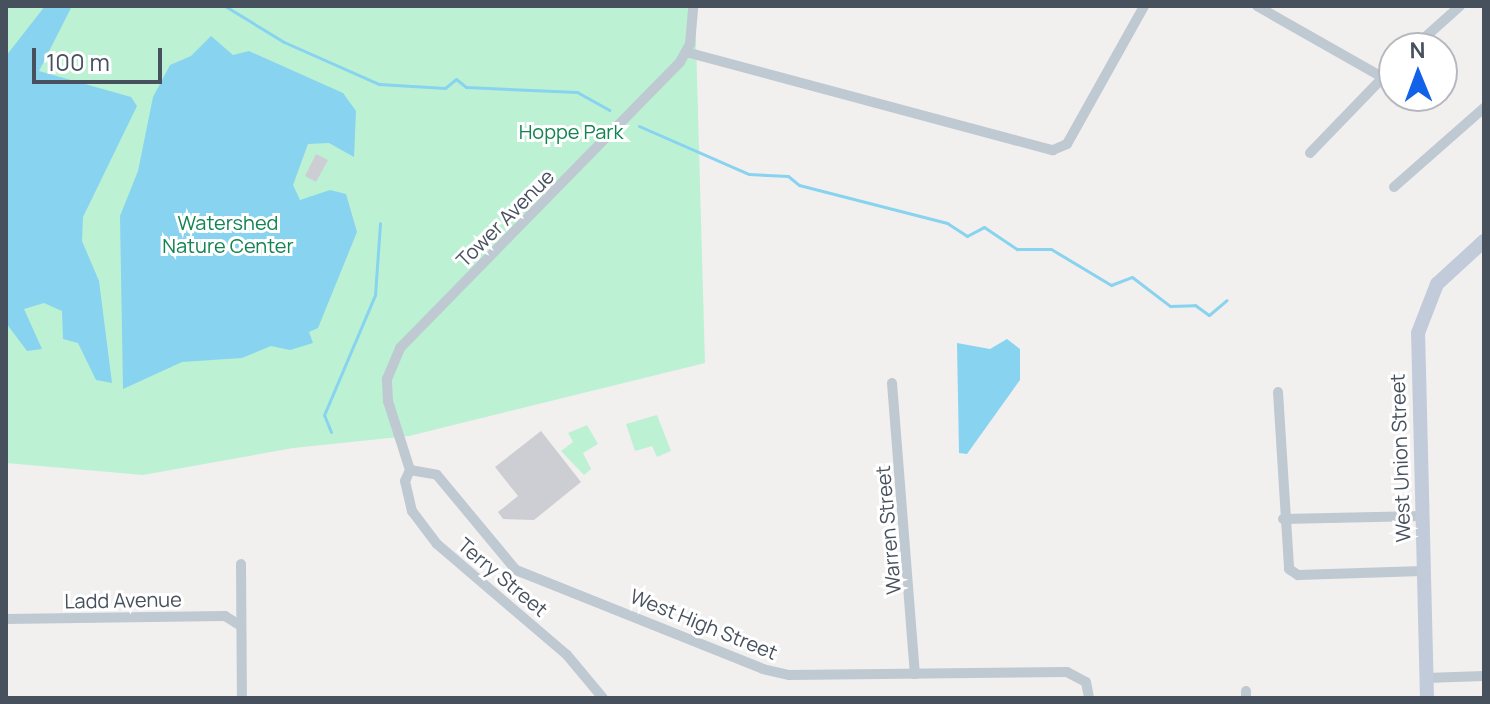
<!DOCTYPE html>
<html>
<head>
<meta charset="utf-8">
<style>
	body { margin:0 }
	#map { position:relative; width:1490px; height:704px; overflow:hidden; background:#f2efef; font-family:Manrope,sans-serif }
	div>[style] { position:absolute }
	.green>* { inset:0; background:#bcf1d4 }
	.water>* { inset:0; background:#88d3ef }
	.stream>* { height:3px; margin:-1.5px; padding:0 1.5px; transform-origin:1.5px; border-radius:1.5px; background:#88d3ef }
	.building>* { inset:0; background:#ccced4 }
	.street>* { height:10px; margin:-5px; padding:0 5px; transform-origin:5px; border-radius:5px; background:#bfc9d2 }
	.secondary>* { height:14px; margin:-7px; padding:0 7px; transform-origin:7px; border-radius:7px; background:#c1cbd9 }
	span { translate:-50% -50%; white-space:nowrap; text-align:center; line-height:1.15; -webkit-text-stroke:6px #fff; paint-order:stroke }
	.park-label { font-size:20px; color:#148352 }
	.street-label { font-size:20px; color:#47515e }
	.frame { position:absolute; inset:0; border:8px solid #47515e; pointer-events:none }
	.north { position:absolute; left:1378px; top:32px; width:80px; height:80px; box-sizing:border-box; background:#fff; border:2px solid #b5b9bf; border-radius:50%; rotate:359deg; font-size:22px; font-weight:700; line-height:32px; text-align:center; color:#47515e }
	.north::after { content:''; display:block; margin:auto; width:28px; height:36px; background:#1262e9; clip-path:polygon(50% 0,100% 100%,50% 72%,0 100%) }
	.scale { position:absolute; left:32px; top:48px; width:130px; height:36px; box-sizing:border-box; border:4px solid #47515e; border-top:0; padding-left:10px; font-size:24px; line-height:28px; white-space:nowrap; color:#47515e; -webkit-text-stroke:6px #fff; paint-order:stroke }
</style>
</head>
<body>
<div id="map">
	<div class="green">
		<div style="clip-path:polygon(6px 6px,695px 6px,705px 363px,409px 436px,293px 448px,143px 475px,6px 463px)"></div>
		<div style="clip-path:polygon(657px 415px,671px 451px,657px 457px,652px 446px,635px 451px,626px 424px)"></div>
		<div style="clip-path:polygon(587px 425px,598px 444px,583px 453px,591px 469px,584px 475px,561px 451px,573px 442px,568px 433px)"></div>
	</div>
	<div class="water">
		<div style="clip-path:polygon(45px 6px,72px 6px,39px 71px,131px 97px,137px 106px,83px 217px,82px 241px,99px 281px,112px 383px,96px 380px,78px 343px,63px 339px,62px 311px,44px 303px,24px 309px,42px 349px,27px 351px,6px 323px,6px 56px)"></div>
		<div style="clip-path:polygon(211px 36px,233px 55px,249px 51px,343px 93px,356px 111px,354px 157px,329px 143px,308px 144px,293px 185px,300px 200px,330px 190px,346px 194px,357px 232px,318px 328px,309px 332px,313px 343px,290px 350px,271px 346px,242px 358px,182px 362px,123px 389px,120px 216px,138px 171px,153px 97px,170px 65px,191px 56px)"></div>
		<div style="clip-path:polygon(1007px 339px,1020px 349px,1020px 380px,967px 454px,959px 453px,957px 343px,990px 349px)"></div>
	</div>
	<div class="stream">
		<div style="left:225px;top:6px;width:69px;rotate:31.4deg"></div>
		<div style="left:284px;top:42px;width:104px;rotate:23.9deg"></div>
		<div style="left:379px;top:84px;width:66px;rotate:3.5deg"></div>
		<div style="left:445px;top:88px;width:14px;rotate:-39deg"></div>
		<div style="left:456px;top:79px;width:13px;rotate:39deg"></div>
		<div style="left:466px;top:87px;width:111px;rotate:2.6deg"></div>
		<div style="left:577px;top:92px;width:37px;rotate:29deg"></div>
		<div style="left:639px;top:126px;width:120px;rotate:23.6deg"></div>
		<div style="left:749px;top:174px;width:39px;rotate:3deg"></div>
		<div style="left:788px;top:176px;width:14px;rotate:39deg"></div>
		<div style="left:799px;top:185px;width:153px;rotate:14.4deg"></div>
		<div style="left:947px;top:223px;width:24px;rotate:33deg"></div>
		<div style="left:967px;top:236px;width:19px;rotate:-28deg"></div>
		<div style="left:984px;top:227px;width:40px;rotate:34deg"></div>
		<div style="left:1017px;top:249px;width:34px"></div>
		<div style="left:1051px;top:249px;width:70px;rotate:31deg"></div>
		<div style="left:1111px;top:285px;width:22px;rotate:-21deg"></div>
		<div style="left:1132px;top:277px;width:48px;rotate:37.3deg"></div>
		<div style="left:1170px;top:306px;width:25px;rotate:-2deg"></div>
		<div style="left:1195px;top:305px;width:17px;rotate:36deg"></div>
		<div style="left:1209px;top:315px;width:23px;rotate:-40deg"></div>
		<div style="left:331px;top:432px;width:18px;rotate:-112deg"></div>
		<div style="left:324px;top:415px;width:130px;rotate:-67deg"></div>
		<div style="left:375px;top:295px;width:72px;rotate:-86deg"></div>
	</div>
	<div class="building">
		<div style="clip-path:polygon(316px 154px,328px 160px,316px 182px,305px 176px)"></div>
		<div style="clip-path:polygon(541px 431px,581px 482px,534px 520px,503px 519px,498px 512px,518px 496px,495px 467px)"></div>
	</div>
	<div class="street">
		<div style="left:1257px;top:6px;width:144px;rotate:29.6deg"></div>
		<div style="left:1413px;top:48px;width:63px;rotate:-41.8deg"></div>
		<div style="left:686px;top:52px;width:380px;rotate:15deg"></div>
		<div style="left:1053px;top:150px;width:15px;rotate:-23deg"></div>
		<div style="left:1067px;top:144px;width:158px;rotate:-60.8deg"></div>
		<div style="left:1310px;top:153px;width:121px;rotate:-46deg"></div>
		<div style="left:1394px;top:187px;width:120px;rotate:-41.3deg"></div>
		<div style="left:892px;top:383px;width:292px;rotate:85.5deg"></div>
		<div style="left:1278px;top:392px;width:177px;rotate:86.4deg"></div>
		<div style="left:1289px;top:569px;width:11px;rotate:34deg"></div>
		<div style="left:1298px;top:575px;width:125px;rotate:-1.8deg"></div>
		<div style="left:410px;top:470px;width:27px;rotate:10deg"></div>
		<div style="left:437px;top:475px;width:124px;rotate:50.3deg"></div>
		<div style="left:516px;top:570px;width:266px;rotate:21.8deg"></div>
		<div style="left:763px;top:669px;width:27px;rotate:13deg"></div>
		<div style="left:789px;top:675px;width:278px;rotate:-0.6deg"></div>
		<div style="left:1067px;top:672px;width:21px;rotate:28deg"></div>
		<div style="left:1086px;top:682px;width:16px;rotate:79deg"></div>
		<div style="left:410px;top:470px;width:72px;rotate:-107.7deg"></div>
		<div style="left:388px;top:401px;width:22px;rotate:-93deg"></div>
		<div style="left:387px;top:379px;width:34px;rotate:-67deg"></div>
		<div style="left:400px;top:348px;width:400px;rotate:-45.6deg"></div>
		<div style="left:680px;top:62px;width:21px;rotate:-61deg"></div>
		<div style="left:690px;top:44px;width:38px;rotate:-85deg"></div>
		<div style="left:410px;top:470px;width:12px;rotate:114deg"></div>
		<div style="left:405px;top:481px;width:31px;rotate:77deg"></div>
		<div style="left:412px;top:511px;width:41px;rotate:52.9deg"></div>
		<div style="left:437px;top:544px;width:171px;rotate:40.5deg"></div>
		<div style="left:567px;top:655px;width:56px;rotate:50.1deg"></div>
		<div style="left:1283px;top:519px;width:139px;rotate:-1.2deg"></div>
		<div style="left:241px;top:564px;width:134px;rotate:89.6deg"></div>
		<div style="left:6px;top:619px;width:219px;rotate:-0.8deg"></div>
		<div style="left:225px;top:616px;width:15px;rotate:32deg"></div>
		<div style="left:1426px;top:678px;width:58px;rotate:-2deg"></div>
		<div style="left:1246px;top:691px;width:7px;rotate:90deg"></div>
	</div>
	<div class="secondary">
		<div style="left:1427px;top:698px;width:365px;rotate:-91.4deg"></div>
		<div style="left:1418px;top:333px;width:53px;rotate:-68.8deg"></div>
		<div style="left:1437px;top:284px;width:64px;rotate:-42.5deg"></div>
	</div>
	<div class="park-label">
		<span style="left:571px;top:131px">Hoppe Park</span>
		<span style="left:228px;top:234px">Watershed<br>Nature Center</span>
	</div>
	<div class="street-label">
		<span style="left:505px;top:218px;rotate:-45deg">Tower Avenue</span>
		<span style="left:1400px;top:458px;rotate:-92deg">West Union Street</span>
		<span style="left:888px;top:530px;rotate:-95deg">Warren Street</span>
		<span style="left:503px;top:577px;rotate:40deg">Terry Street</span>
		<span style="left:123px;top:600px;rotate:-1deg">Ladd Avenue</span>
		<span style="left:704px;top:624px;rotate:22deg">West High Street</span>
	</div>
	<div class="frame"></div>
	<div class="north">N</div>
	<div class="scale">100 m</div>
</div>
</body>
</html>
